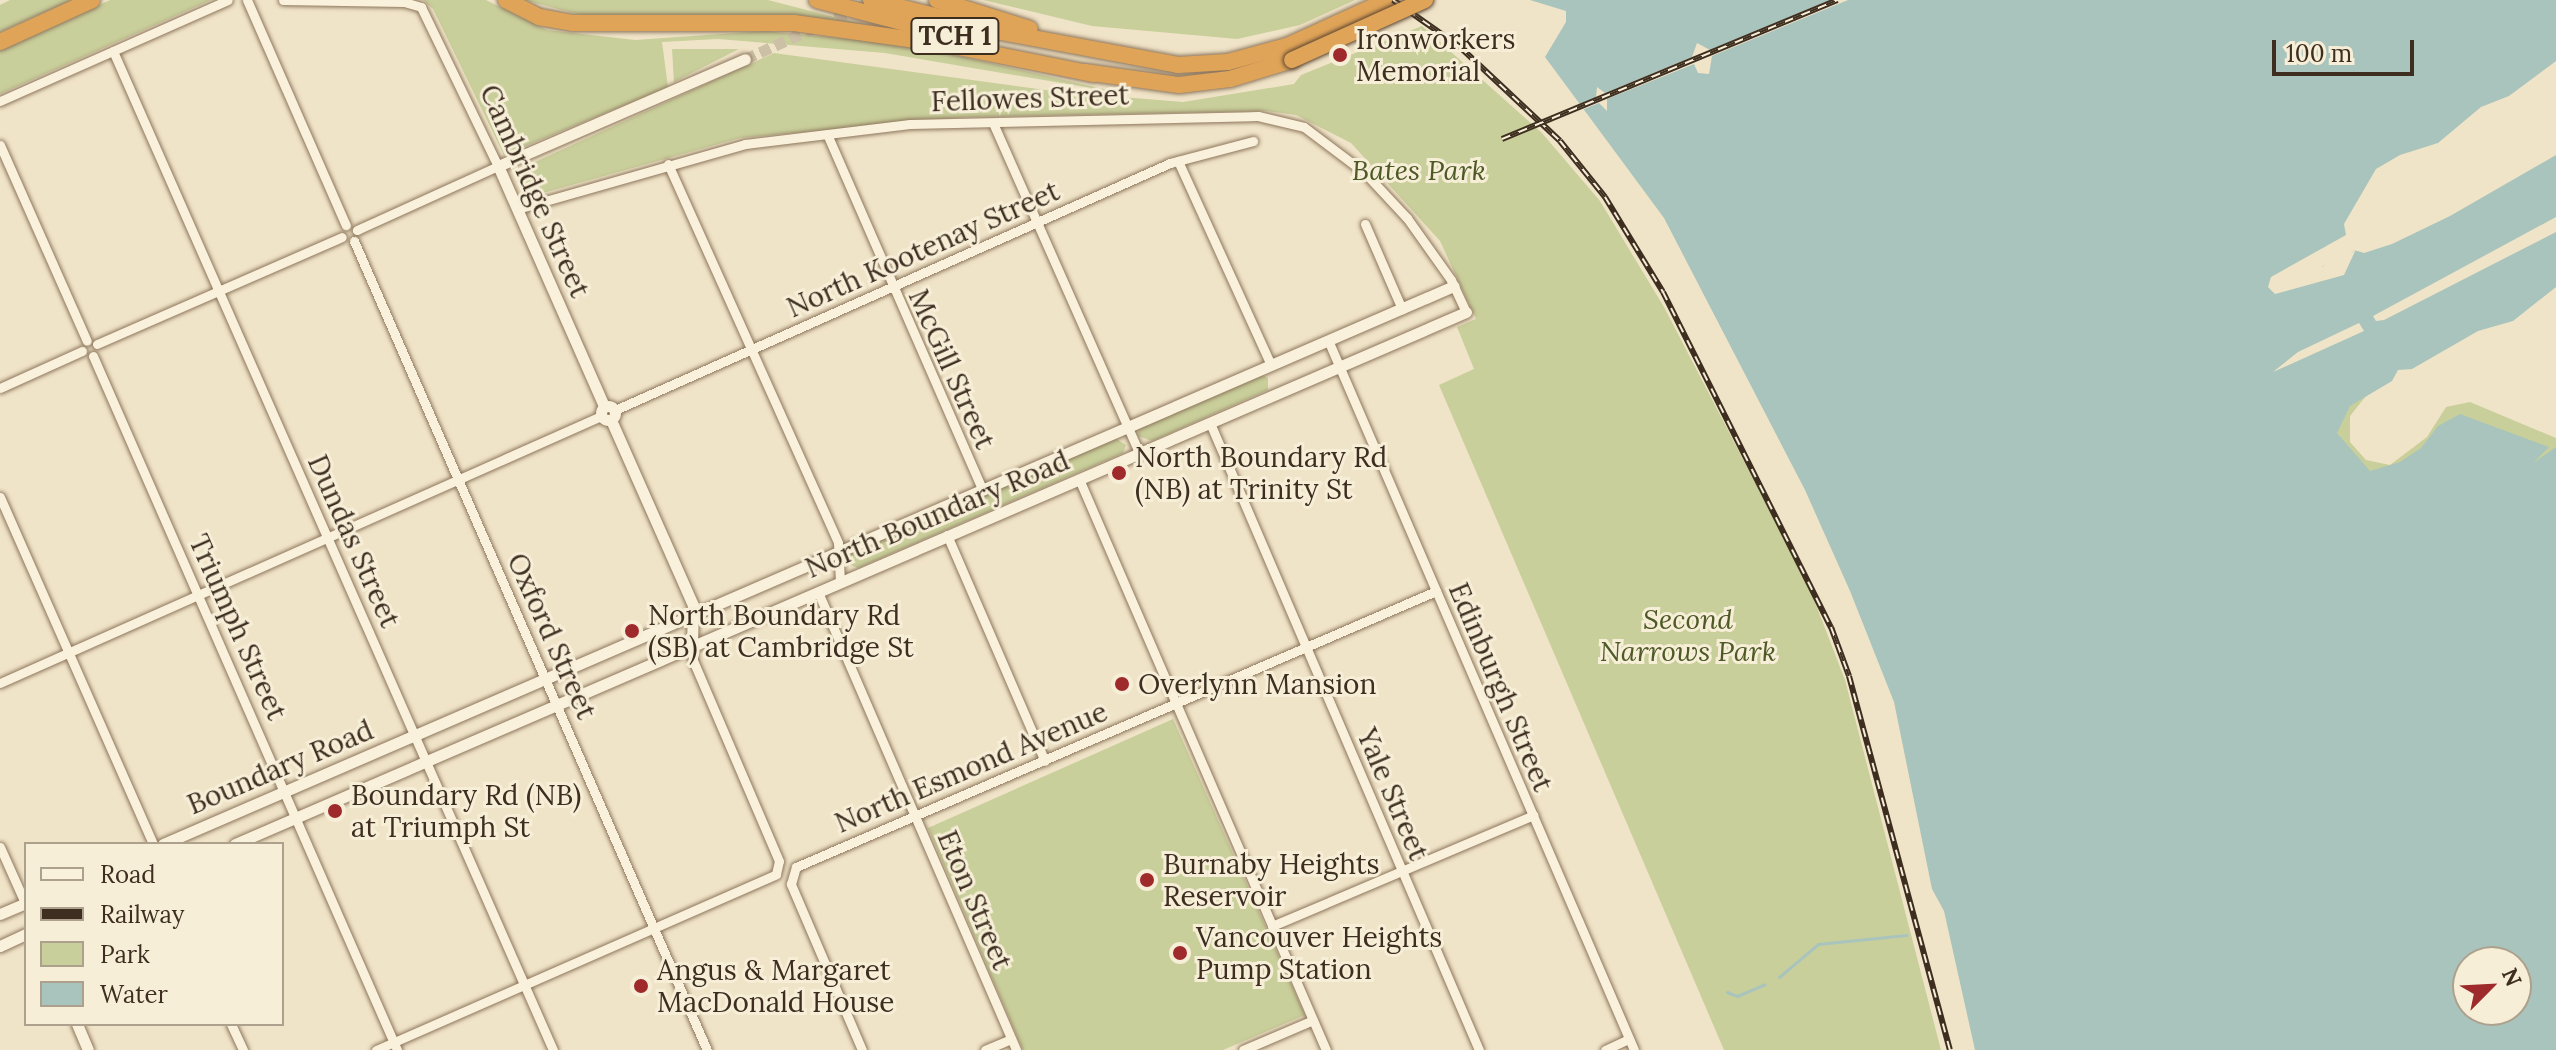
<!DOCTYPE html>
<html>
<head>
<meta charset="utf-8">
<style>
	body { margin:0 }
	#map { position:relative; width:2556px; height:1050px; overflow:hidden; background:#f0e4c8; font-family:Lora,serif }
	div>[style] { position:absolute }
	.green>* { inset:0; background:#c9cf9b }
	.water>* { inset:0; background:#a9c4bc }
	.pier>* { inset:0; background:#f0e4c8 }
	.stream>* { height:3px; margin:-1.5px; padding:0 1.5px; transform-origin:1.5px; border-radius:1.5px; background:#a9c4bc }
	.tertiary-tunnel>* { height:11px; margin-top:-5.5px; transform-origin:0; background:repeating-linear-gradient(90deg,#ccc0a6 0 11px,transparent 0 16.5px) }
	.roads { filter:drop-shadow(0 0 2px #8d765c) drop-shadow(0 0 2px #8d765c) }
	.minor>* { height:9px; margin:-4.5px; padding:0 4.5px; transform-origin:4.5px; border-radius:4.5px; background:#faf1dc }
	.tertiary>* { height:11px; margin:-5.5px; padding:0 5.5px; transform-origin:5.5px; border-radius:5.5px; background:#faf1dc }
	.tertiary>.ring { margin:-5.5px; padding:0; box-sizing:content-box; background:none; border:11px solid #faf1dc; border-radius:50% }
	.motorway>* { height:16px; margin:-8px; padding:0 8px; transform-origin:8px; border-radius:8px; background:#e0a458 }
	.rail>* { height:6px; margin-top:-3px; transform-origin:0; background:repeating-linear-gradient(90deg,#f7eed8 0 9px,#3d2e20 0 18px); box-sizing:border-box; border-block:2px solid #3d2e20 }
	.bridges { filter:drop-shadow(0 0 2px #5b4430) drop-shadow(0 0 2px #5b4430) }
	.motorway-bridge>* { height:16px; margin:-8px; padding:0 8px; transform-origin:8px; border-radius:8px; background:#e0a458 }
	.dots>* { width:22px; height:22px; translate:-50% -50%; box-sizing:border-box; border:4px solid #f7eed8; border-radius:50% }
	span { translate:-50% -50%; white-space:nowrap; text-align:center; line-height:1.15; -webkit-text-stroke:6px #f7eed8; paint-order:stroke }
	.shield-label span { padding:2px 6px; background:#f7eed8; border:2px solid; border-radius:6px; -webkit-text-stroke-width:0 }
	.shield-label { font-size:26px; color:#3d2e20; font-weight:700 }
	.poi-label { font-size:28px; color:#3d2e20 }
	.left { translate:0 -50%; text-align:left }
	.street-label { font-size:28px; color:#3d2e20 }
	.park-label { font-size:28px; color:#4d5a26; font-style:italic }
	.legend { position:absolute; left:24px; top:842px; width:260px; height:184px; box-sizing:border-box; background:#f7eed8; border:2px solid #ada18e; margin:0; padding:10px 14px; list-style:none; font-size:24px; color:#3d2e20 }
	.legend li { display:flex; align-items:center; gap:16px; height:40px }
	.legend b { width:40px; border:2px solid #ada18e }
	.north { position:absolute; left:2452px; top:946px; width:80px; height:80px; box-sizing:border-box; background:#f7eed8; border:2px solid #ada18e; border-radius:50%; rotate:66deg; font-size:22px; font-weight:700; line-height:32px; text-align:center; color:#3d2e20 }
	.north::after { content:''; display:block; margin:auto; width:28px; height:36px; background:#9e2a2b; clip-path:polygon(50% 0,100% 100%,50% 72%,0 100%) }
	.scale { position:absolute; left:2272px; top:40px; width:142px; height:36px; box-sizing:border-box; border:4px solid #3d2e20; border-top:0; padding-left:10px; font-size:24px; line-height:28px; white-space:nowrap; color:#3d2e20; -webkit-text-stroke:6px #f7eed8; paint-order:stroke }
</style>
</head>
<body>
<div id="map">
	<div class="green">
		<div style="clip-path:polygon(10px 0,72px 0,0 32px,0 5px)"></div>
		<div style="clip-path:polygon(110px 0,211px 0,0 94px,0 50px)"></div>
		<div style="clip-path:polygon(423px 0,486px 0,547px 30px,635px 40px,764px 31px,905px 44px,1126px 94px,885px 53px,718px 39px,662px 42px,668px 87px,504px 155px,433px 9px)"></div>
		<div style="clip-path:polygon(524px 0,768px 0,869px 26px,769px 15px,581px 15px)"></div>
		<div style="clip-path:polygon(983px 0,1355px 0,1300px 25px,1237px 39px,1092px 26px)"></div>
		<div style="clip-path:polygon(1422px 26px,1542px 133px,1600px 201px,1664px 307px,1808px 584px,1845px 680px,1941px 1050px,1724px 1050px,1439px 385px,1474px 369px,1457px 327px,1476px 319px,1440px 241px,1351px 143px,1296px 115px,1267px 111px,965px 117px,740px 138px,529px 197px,513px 172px,774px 53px,1061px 92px,1183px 102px,1294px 84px,1301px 75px)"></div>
		<div style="clip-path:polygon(672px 49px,739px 49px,674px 82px)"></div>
		<div style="clip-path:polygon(2406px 363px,2370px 391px,2350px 416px,2350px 442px,2366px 460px,2390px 465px,2427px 437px,2446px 407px,2470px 402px,2556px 438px,2556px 461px,2534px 478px,2414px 462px,2367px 476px,2272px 394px)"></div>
		<div style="clip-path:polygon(1261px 374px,1268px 378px,1268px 390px,1152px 441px,1138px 436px,1139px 428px)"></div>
		<div style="clip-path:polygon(1115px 438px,1126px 445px,1123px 453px,858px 568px,846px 563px,847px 554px)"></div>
		<div style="clip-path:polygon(1173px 719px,1305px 1015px,1223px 1050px,1023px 1050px,928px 828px)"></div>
	</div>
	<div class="water">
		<div style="clip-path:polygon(evenodd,1530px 0,2556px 0,2556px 61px,2509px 96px,2481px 107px,2438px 143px,2400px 155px,2376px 169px,2344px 224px,2346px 235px,2320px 271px,2341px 270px,2354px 250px,2364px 253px,2392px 244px,2450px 216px,2556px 155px,2556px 217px,2373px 316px,2376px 321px,2384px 320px,2556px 232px,2556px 287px,2513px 321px,2478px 331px,2412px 369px,2398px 370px,2392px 381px,2350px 406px,2337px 433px,2370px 471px,2400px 462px,2421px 448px,2438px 426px,2460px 414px,2549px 447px,2533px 463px,2556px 447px,2556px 1050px,1975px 1050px,1944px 911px,1932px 889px,1894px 702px,1850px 591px,1805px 490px,1664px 218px,1545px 57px,1566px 22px,1566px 11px,1530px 0,2468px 962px,2516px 962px,2516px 1010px,2468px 1010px,2468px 962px)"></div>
	</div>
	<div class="pier">
		<div style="clip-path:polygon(1831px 0,1848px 0,1712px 56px,1709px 74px,1698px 73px,1694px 64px,1607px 99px,1607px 111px,1599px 103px,1579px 111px,1575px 106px,1596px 97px,1597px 87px,1605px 93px,1692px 57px,1697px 43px,1710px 50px)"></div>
		<div style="clip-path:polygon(2346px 235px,2349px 243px,2322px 267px,2342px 265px,2357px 247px,2344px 275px,2275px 294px,2268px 287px,2271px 277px)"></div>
		<div style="clip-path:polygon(2359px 323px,2364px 331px,2273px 372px,2298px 352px)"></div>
	</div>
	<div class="stream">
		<div style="left:1779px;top:977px;width:51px;rotate:-40.2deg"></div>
		<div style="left:1818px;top:944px;width:89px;rotate:-5.8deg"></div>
		<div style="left:1727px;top:992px;width:11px;rotate:22deg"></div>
		<div style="left:1737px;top:996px;width:30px;rotate:-23deg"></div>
	</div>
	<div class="tertiary-tunnel">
		<div style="left:745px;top:59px;width:120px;rotate:-24.2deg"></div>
	</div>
	<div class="roads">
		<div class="minor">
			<div style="left:247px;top:0;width:246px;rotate:66.3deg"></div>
			<div style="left:283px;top:0;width:121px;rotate:0.9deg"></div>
			<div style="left:404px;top:2px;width:18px;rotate:16deg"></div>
			<div style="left:421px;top:7px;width:177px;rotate:64.2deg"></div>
			<div style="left:498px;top:166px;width:155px;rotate:155.6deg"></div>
			<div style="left:113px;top:51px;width:1092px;rotate:66.23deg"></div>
			<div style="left:0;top:101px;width:249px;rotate:-23.9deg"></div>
			<div style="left:993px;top:123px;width:361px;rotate:66.1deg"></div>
			<div style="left:827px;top:134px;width:387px;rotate:66.4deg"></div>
			<div style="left:0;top:145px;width:214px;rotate:66.1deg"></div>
			<div style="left:1178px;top:161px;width:224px;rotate:65.5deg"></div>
			<div style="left:668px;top:164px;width:415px;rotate:65.8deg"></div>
			<div style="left:838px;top:543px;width:39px;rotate:87deg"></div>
			<div style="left:517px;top:209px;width:237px;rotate:-15.9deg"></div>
			<div style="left:745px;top:144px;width:166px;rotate:-6.9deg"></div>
			<div style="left:910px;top:124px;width:348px;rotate:-1.3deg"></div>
			<div style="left:1258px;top:116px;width:47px;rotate:13.4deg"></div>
			<div style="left:1304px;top:127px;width:76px;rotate:37deg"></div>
			<div style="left:1365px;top:173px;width:62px;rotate:47deg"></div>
			<div style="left:1407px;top:218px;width:76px;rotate:54.6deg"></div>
			<div style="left:1451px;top:280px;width:35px;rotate:65deg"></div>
			<div style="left:1365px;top:224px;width:93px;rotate:66.5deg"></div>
			<div style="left:354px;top:241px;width:883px;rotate:66.43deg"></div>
			<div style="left:1328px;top:340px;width:773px;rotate:66.68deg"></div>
			<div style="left:97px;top:344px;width:267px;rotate:-23.6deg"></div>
			<div style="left:93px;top:356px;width:758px;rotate:66.34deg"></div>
			<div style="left:0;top:388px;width:90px;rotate:-24.3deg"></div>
			<div style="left:615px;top:410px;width:607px;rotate:-23.99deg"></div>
			<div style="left:1170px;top:163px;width:86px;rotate:-14.8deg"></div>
			<div style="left:1210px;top:423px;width:682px;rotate:66.78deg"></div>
			<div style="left:1079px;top:479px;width:622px;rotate:66.61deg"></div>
			<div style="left:0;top:497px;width:379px;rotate:66.2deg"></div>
			<div style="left:947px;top:535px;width:246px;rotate:66.6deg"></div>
			<div style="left:818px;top:592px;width:499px;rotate:66.6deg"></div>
			<div style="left:0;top:683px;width:658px;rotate:-23.95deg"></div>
			<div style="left:0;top:847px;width:61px;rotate:65.9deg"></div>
			<div style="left:1272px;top:926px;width:284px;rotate:-23deg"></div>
			<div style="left:231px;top:1024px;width:29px;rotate:65deg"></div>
			<div style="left:376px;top:1050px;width:437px;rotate:-23.7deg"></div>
			<div style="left:776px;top:874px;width:13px;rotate:-77deg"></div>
			<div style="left:779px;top:861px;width:219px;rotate:-113.2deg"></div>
			<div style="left:693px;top:660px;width:14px;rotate:-94deg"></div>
			<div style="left:862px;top:1050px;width:181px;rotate:-113.2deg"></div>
			<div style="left:791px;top:884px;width:18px;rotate:-74deg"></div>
			<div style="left:796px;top:867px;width:697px;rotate:-23.33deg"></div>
			<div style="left:985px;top:1050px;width:28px;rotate:-23deg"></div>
			<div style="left:1243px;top:1050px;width:76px;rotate:-23.2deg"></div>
			<div style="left:1605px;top:1050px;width:26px;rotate:-25deg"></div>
		</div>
		<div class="tertiary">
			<div class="ring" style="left:601px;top:406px;width:3px;height:3px"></div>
			<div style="left:604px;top:406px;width:262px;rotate:-113.8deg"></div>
			<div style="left:498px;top:166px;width:269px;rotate:-23.4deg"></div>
			<div style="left:611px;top:420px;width:202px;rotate:66.1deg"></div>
			<div style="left:693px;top:605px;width:41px;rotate:91.4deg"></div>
			<div style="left:163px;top:844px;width:1406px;rotate:-23.38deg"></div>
			<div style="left:235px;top:844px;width:1341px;rotate:-23.37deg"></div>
			<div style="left:0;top:914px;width:28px;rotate:-23deg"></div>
			<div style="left:0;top:946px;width:29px;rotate:-25deg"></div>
			<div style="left:77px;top:1024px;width:28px;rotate:67deg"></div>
		</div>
		<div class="motorway">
			<div style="left:506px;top:0;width:37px;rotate:27deg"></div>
			<div style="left:539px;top:17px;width:35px;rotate:10deg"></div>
			<div style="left:573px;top:23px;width:221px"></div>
			<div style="left:794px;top:23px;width:150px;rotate:8deg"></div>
			<div style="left:943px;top:44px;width:153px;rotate:11.3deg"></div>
			<div style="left:817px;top:0;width:151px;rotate:14.6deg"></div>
			<div style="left:871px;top:0;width:123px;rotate:14.1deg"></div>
			<div style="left:990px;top:30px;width:191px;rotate:10.5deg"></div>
			<div style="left:1178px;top:65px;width:50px;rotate:-3.4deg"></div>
			<div style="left:1228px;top:62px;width:61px;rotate:-15.2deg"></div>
			<div style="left:1287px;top:46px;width:111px;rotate:-24.5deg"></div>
			<div style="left:937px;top:0;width:97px;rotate:17.3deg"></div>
			<div style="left:0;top:42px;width:101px;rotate:-24.5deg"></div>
			<div style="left:1085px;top:72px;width:95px;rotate:7.9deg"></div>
			<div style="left:1179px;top:85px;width:51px;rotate:-6.7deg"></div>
			<div style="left:1230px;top:79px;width:65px;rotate:-17deg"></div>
		</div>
	</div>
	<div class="rail">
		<div style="left:1393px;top:0;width:82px;rotate:35deg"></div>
		<div style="left:1460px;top:47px;width:137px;rotate:43.2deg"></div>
		<div style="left:1560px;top:141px;width:72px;rotate:51.2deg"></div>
		<div style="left:1605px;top:197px;width:111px;rotate:58.6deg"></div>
		<div style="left:1663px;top:292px;width:375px;rotate:63.4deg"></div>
		<div style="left:1831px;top:627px;width:52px;rotate:69.8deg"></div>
		<div style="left:1849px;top:676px;width:387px;rotate:74.9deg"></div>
		<div style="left:1502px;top:139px;width:363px;rotate:-22.5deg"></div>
	</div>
	<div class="bridges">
		<div class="motorway-bridge">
			<div style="left:1292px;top:60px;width:146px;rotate:-24.3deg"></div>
		</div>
	</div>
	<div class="dots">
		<div style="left:1340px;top:55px;background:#9e2a2b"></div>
		<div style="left:1119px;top:473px;background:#9e2a2b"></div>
		<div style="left:632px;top:631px;background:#9e2a2b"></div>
		<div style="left:1122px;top:684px;background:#9e2a2b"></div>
		<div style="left:335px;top:811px;background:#9e2a2b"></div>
		<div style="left:1147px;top:880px;background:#9e2a2b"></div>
		<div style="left:1180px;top:953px;background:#9e2a2b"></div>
		<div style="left:641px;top:986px;background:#9e2a2b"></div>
	</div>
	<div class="shield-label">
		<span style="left:955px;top:36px">TCH 1</span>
	</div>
	<div class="poi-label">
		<span class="left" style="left:1356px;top:55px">Ironworkers<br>Memorial</span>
		<span class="left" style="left:1135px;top:473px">North Boundary Rd<br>(NB) at Trinity St</span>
		<span class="left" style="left:648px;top:631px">North Boundary Rd<br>(SB) at Cambridge St</span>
		<span class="left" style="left:1138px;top:684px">Overlynn Mansion</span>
		<span class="left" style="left:351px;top:811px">Boundary Rd (NB)<br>at Triumph St</span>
		<span class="left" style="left:1163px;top:880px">Burnaby Heights<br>Reservoir</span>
		<span class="left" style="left:1196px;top:953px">Vancouver Heights<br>Pump Station</span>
		<span class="left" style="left:657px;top:986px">Angus &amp; Margaret<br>MacDonald House</span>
	</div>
	<div class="street-label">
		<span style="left:1030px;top:98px;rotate:-2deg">Fellowes Street</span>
		<span style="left:535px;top:191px;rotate:66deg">Cambridge Street</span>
		<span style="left:923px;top:249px;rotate:-24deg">North Kootenay Street</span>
		<span style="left:952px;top:369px;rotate:66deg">McGill Street</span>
		<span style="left:937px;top:514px;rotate:-23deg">North Boundary Road</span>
		<span style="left:354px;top:541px;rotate:66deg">Dundas Street</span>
		<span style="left:238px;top:627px;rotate:66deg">Triumph Street</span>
		<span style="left:552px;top:636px;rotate:66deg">Oxford Street</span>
		<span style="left:1501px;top:687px;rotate:67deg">Edinburgh Street</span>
		<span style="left:280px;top:767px;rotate:-23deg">Boundary Road</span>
		<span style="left:971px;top:767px;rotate:-23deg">North Esmond Avenue</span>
		<span style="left:1393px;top:794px;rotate:67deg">Yale Street</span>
		<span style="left:975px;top:900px;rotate:67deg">Eton Street</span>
	</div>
	<div class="park-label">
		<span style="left:1419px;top:170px">Bates Park</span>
		<span style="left:1688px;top:635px">Second<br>Narrows Park</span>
	</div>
	<ul class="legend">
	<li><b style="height:10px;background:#faf1dc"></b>Road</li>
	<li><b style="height:10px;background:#3d2e20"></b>Railway</li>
	<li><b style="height:22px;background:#c9cf9b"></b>Park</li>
	<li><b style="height:22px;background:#a9c4bc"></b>Water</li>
	</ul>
	<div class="north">N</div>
	<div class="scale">100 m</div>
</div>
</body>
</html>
